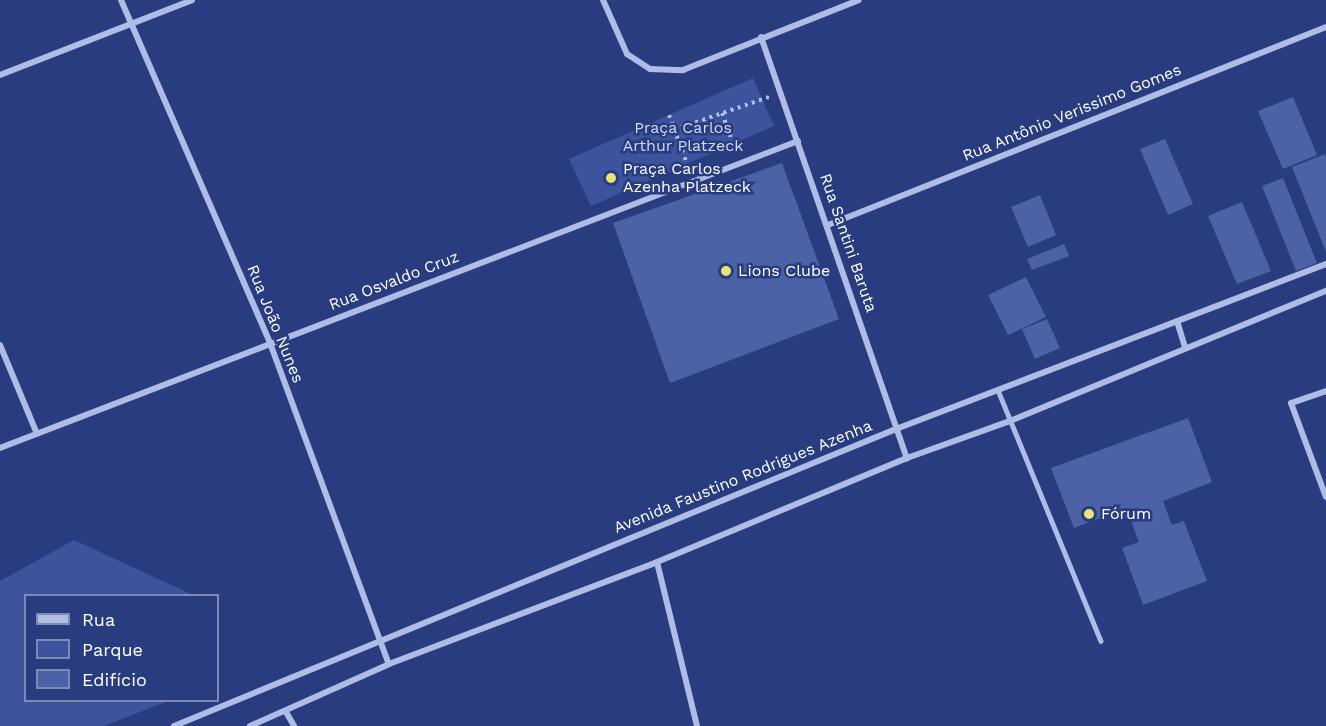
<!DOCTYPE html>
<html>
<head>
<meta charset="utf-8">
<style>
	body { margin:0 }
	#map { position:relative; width:1326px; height:726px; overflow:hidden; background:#283c7f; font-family:"Work Sans",sans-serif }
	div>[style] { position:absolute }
	.green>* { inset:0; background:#3d539d }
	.building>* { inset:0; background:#4c62a6 }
	.path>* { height:4px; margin-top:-2px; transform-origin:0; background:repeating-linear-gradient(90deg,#afbce5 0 3px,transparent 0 7.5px) }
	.service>* { height:4.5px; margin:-2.25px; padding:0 2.25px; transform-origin:2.25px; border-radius:2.25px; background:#afbce5 }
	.minor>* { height:6px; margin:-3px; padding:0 3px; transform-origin:3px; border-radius:3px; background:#afbce5 }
	.dots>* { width:16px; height:16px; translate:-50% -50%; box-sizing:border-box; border:3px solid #283c7f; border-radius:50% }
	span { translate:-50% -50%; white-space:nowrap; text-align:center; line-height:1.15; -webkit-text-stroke:5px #283c7f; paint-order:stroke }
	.street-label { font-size:16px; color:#fff }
	.park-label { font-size:16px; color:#d2daf4 }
	.poi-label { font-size:16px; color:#fff }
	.left { translate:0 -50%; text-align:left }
	.legend { position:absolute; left:24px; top:594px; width:195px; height:108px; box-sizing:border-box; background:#283c7f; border:2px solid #7e8ab2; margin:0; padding:8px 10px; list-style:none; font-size:18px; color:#fff }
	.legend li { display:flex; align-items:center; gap:12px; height:30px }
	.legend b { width:30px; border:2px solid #7e8ab2 }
</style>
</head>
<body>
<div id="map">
	<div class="green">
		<div style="clip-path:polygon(753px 78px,774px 126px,591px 206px,569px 159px)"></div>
		<div style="clip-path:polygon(74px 540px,193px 595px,26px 596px,26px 700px,168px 701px,104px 726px,0 726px,0 581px)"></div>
	</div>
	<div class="building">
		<div style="clip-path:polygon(1293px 97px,1317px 155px,1283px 169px,1258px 111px)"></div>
		<div style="clip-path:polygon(1165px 139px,1193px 204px,1168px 215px,1140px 149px)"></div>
		<div style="clip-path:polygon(1325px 154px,1326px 158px,1326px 252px,1292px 167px)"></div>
		<div style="clip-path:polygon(782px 163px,839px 319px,670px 383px,613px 223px)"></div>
		<div style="clip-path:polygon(1283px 178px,1317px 263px,1296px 271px,1262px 186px)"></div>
		<div style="clip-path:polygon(1040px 195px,1056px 235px,1028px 247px,1011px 207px)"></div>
		<div style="clip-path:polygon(1242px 202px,1271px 271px,1237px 284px,1208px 216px)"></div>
		<div style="clip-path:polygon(1064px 244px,1069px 256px,1032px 270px,1027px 259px)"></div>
		<div style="clip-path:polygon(1026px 277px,1046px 317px,1008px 335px,988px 295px)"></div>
		<div style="clip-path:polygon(1047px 319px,1060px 348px,1035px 359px,1022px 329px)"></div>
		<div style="clip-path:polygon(1188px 418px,1212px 482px,1163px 501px,1172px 525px,1184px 521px,1207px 581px,1143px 605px,1122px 548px,1139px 542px,1126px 508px,1074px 528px,1051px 468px)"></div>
	</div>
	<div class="path">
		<div style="left:722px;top:113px;width:33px;rotate:70deg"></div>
		<div style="left:669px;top:115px;width:52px;rotate:69.8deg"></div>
		<div style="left:674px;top:130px;width:101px;rotate:-19.2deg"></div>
	</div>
	<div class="service">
		<div style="left:998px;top:390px;width:271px;rotate:67.7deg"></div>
	</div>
	<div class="minor">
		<div style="left:121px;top:0;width:374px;rotate:66.5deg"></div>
		<div style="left:270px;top:343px;width:342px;rotate:69.7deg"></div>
		<div style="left:603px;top:0;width:59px;rotate:66deg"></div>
		<div style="left:627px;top:54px;width:27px;rotate:33deg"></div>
		<div style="left:650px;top:69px;width:33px;rotate:2deg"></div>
		<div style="left:683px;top:70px;width:189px;rotate:-21.7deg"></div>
		<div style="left:761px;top:37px;width:446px;rotate:70.9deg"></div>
		<div style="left:0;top:75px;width:206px;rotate:-21.3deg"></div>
		<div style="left:828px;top:225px;width:536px;rotate:-21.68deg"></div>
		<div style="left:1177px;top:321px;width:28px;rotate:73deg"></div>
		<div style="left:0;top:345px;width:96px;rotate:67.4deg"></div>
		<div style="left:1326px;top:391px;width:37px;rotate:161deg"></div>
		<div style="left:1291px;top:403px;width:100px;rotate:69.6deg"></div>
		<div style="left:0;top:448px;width:855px;rotate:-21.04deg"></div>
		<div style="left:657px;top:562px;width:169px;rotate:76.3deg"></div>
		<div style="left:286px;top:712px;width:16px;rotate:60deg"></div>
		<div style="left:174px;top:726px;width:781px;rotate:-22.36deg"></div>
		<div style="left:896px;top:429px;width:461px;rotate:-21deg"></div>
		<div style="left:250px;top:726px;width:152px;rotate:-24deg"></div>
		<div style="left:389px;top:664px;width:287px;rotate:-20.8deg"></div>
		<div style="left:657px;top:562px;width:271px;rotate:-22.6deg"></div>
		<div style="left:907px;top:458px;width:109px;rotate:-19.8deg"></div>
		<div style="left:1010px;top:421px;width:342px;rotate:-22.4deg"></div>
	</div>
	<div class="dots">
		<div style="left:611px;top:178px;background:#ede475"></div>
		<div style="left:726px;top:271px;background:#ede475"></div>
		<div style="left:1089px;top:514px;background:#ede475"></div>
	</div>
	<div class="street-label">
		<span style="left:1072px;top:113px;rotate:-22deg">Rua Antônio Verissimo Gomes</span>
		<span style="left:848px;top:243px;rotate:71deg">Rua Santini Baruta</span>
		<span style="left:394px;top:281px;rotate:-21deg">Rua Osvaldo Cruz</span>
		<span style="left:275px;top:324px;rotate:68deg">Rua João Nunes</span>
		<span style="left:743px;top:477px;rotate:-22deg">Avenida Faustino Rodrigues Azenha</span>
	</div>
	<div class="park-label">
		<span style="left:683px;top:137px">Praça Carlos<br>Arthur Platzeck</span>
	</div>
	<div class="poi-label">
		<span class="left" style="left:623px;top:178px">Praça Carlos<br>Azenha Platzeck</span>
		<span class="left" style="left:738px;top:271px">Lions Clube</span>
		<span class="left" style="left:1101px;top:514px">Fórum</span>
	</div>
	<ul class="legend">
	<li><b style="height:8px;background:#afbce5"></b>Rua</li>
	<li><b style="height:16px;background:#3d539d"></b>Parque</li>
	<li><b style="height:16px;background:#4c62a6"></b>Edifício</li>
	</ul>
</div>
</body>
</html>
